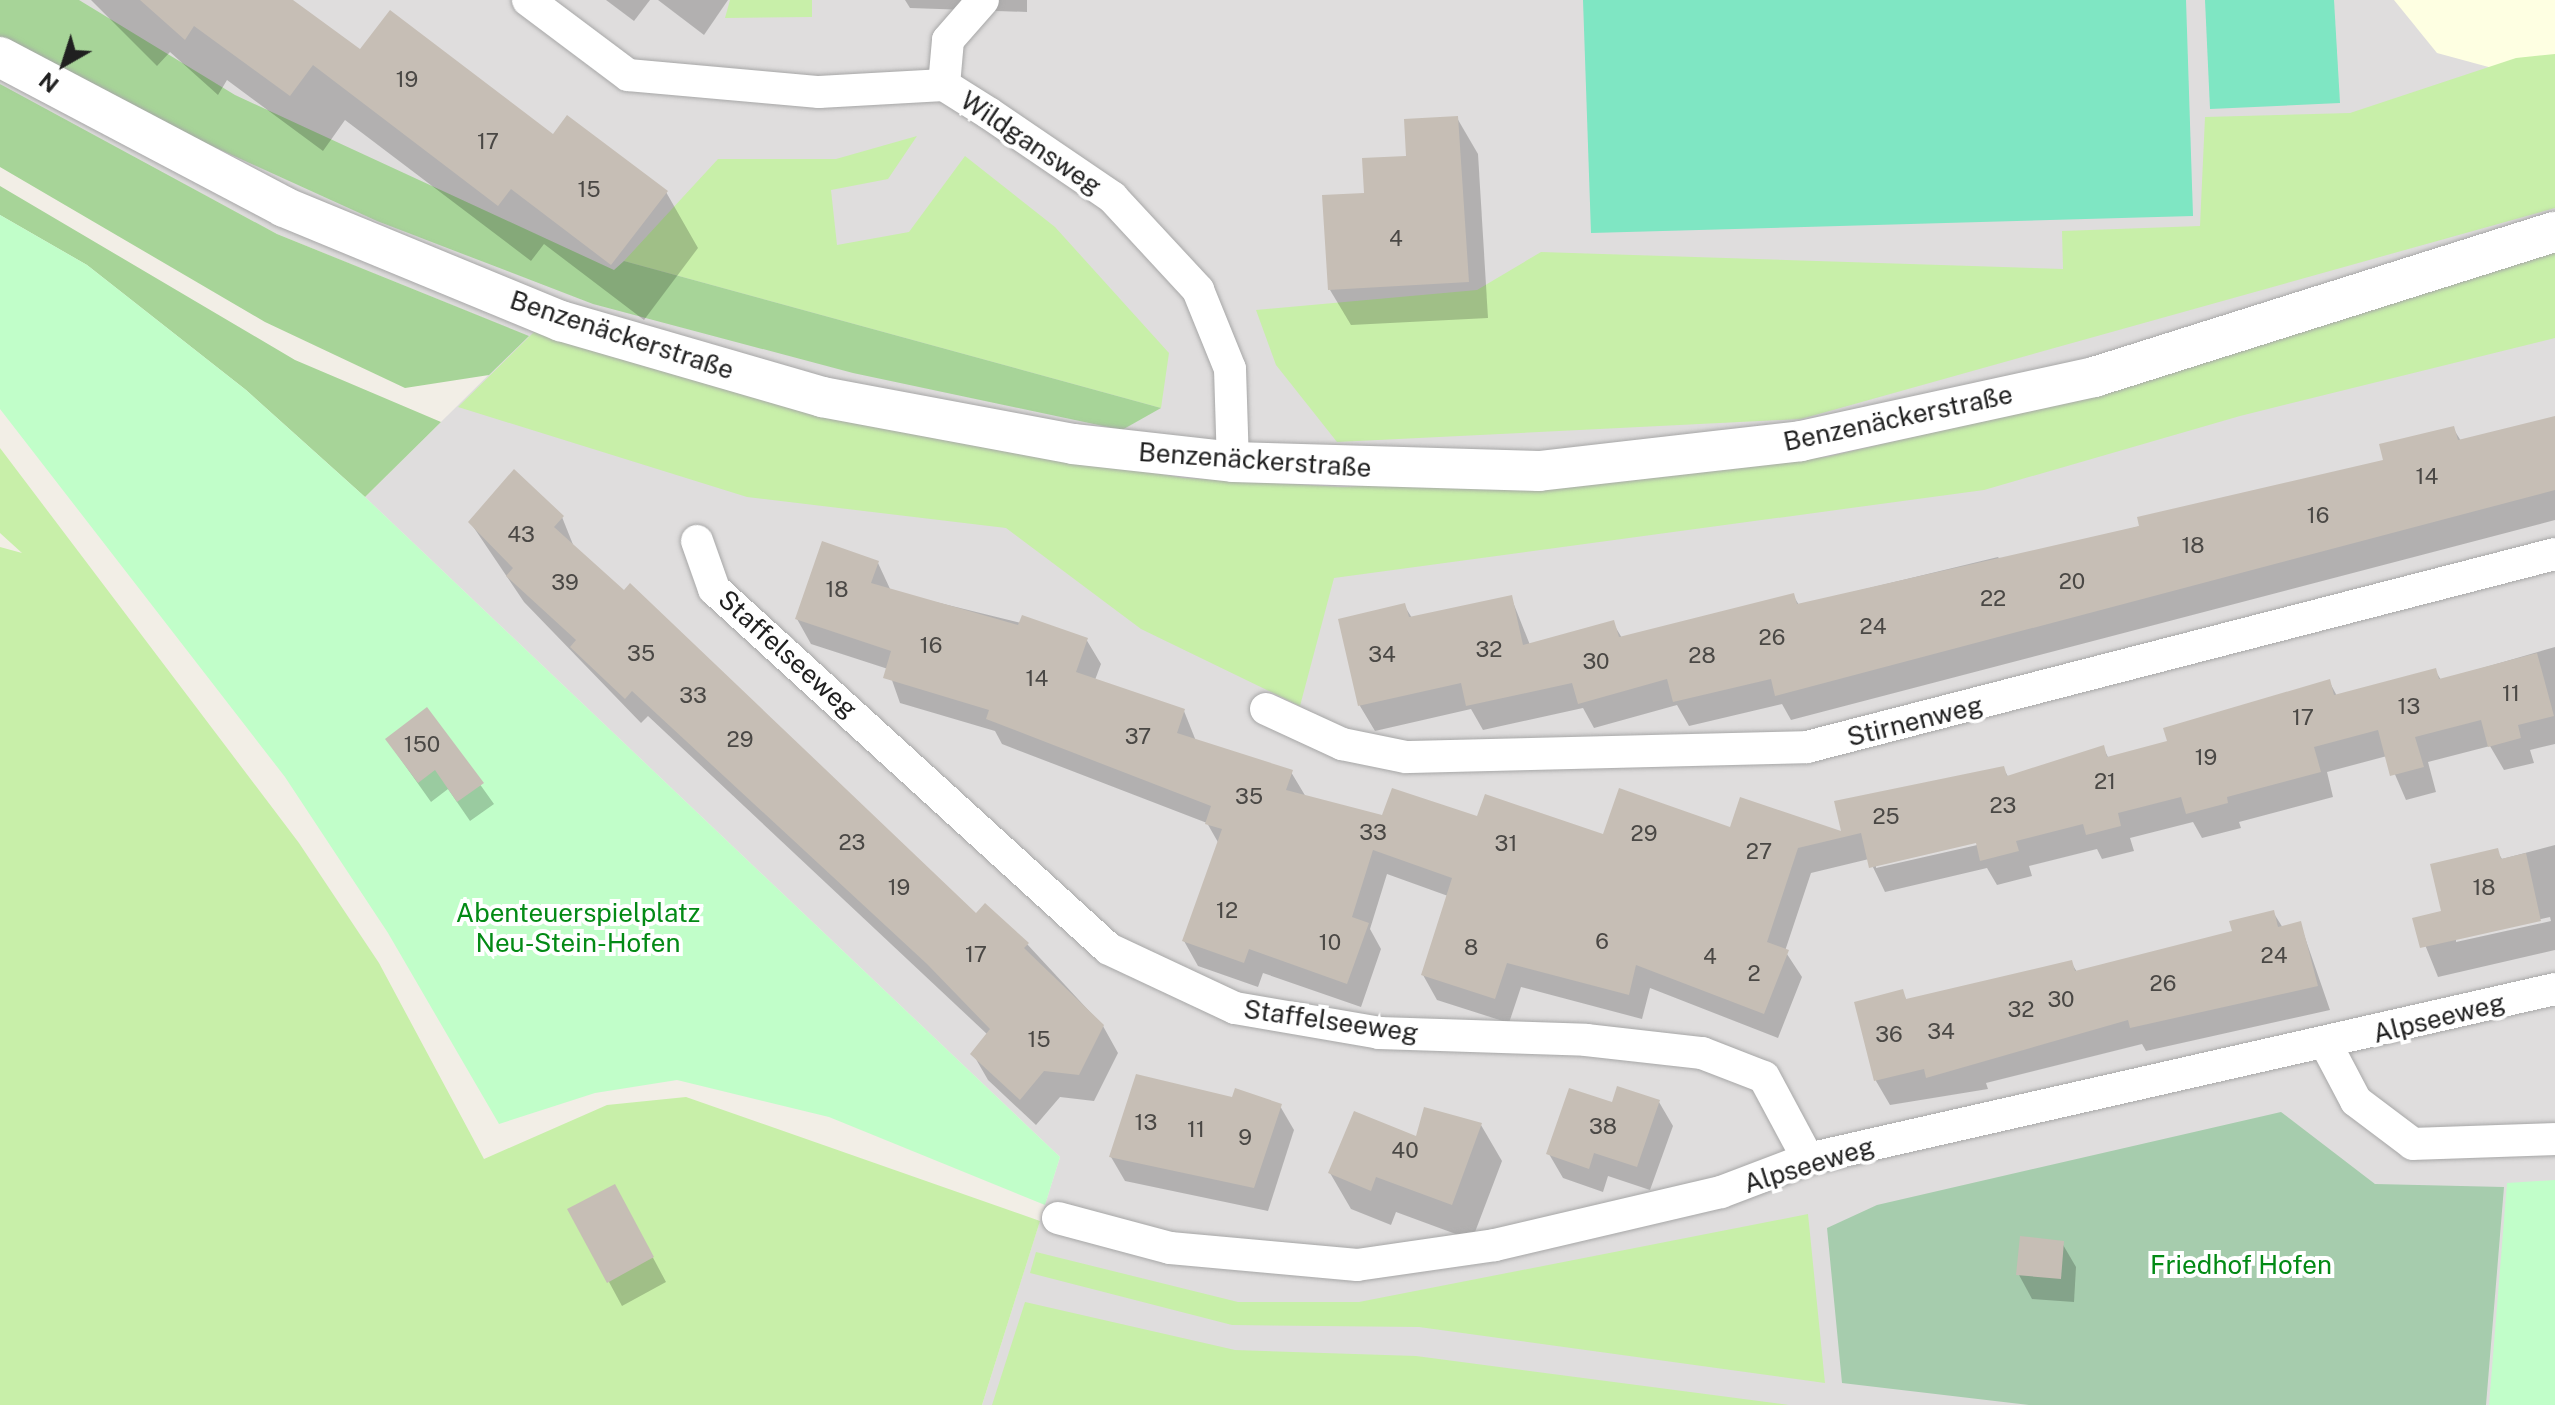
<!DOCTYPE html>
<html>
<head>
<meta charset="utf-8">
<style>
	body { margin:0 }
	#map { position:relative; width:2555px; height:1405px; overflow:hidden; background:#f2eee6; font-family:"Public Sans",sans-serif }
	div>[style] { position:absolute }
	.residential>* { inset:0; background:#dfdddd }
	.education>* { inset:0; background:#feffe2 }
	.grass>* { inset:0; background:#c8efa9 }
	.forest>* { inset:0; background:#a7d498 }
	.cemetery>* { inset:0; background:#a6ccad }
	.park>* { inset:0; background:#c1fec9 }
	.pitch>* { inset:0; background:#7fe6c3 }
	.shadow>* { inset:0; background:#0003 }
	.building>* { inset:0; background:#c6beb5 }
	.roads { filter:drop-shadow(0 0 2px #a7a7a7) drop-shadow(0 0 2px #a7a7a7) }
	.minor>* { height:32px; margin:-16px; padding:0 16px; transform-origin:16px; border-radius:16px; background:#fff }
	.tertiary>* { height:40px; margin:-20px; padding:0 20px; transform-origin:20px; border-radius:20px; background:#fff }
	span { translate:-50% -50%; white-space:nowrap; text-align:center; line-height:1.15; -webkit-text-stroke:8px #fff; paint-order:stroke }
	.number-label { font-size:22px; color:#4a4845 }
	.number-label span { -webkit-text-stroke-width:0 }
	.street-label { font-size:26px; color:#202020 }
	.park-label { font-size:26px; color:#038a15 }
	.north { position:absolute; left:24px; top:24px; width:80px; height:80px; -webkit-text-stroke:6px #fff; paint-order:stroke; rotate:219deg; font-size:22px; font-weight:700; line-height:32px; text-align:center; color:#202020 }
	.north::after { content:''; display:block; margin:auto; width:28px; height:36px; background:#202020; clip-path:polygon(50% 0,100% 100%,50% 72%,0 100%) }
</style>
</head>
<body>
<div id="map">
	<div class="residential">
		<div style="clip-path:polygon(0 0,2555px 0,2555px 1405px,982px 1405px,1060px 1157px,365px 497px,528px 336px,277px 234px,19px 97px,0 84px)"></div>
	</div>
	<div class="education">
		<div style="clip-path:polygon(2394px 0,2555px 0,2555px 85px,2437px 53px)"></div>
	</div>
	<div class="grass">
		<div style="clip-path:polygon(730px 0,812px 0,812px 17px,725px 18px)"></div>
		<div style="clip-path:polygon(2555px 54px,2555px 208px,1801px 419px,1337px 442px,1276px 365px,1256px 310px,1477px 290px,1541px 252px,2063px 269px,2062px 231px,2200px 226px,2205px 117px,2350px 113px,2516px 58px)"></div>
		<div style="clip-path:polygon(917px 136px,888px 179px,831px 190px,837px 245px,909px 232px,965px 156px,1055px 227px,1169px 353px,1161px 408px,624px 261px,718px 159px,836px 159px)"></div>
		<div style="clip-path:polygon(2555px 246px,2555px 338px,2240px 416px,1984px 490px,1334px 578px,1300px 706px,1141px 629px,1006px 528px,747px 497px,458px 407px,536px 330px,842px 419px,1184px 478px,1343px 487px,1826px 457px,2051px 405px)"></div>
		<div style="clip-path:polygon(0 448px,299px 843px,379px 963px,484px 1159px,607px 1105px,686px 1097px,1040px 1221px,982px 1405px,0 1405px,0 547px,22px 553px,0 533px)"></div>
		<div style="clip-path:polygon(1808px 1214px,1825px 1383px,1419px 1327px,1232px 1325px,1030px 1273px,1036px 1252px,1238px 1302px,1359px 1302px)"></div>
		<div style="clip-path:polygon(1025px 1302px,1235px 1350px,1416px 1356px,1789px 1405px,992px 1405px)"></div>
	</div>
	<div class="forest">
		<div style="clip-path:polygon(0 0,79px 0,235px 95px,614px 270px,624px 261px,1161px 408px,1122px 430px,853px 373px,593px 304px,377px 221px,43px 69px,0 39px)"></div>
		<div style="clip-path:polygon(0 84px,277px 234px,529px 336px,489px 375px,405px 388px,265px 322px,0 167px)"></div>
		<div style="clip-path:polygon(0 186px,295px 360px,441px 422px,365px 497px,246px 390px,87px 265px,0 215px)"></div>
	</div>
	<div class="cemetery">
		<div style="clip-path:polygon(2281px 1112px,2375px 1184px,2504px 1187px,2486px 1405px,2029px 1405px,1842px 1383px,1827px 1228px,1877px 1205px)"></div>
	</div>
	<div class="park">
		<div style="clip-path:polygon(0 215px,87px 265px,246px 390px,365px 497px,1060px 1157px,1045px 1205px,829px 1117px,677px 1080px,595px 1093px,499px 1124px,388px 933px,285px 777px,0 409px)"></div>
		<div style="clip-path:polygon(2555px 1180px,2555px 1405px,2489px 1405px,2507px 1183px)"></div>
	</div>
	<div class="pitch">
		<div style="clip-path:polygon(1583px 0,2186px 0,2193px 216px,1591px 233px)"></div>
		<div style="clip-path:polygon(2205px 0,2334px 0,2340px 103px,2210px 109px)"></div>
	</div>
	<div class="shadow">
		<div style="clip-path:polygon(91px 0,289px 0,360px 52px,666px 192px,698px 248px,644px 320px,544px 244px,531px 261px,345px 120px,323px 151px,227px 80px,218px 95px,170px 52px,157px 66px)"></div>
		<div style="clip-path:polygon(606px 0,650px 0,634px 21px)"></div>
		<div style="clip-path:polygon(658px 0,728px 0,704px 35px)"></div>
		<div style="clip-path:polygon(905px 0,1027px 0,1027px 12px,910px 8px)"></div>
		<div style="clip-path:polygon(1457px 118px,1478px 154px,1488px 318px,1351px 325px,1330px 290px,1366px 195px)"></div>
		<div style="clip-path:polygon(2555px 419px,2555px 520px,1791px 720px,1782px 704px,1689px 726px,1677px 705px,1594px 728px,1583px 708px,1483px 730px,1471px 709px,1375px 731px,1360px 706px,1340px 620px,1404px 605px,1412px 618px,1511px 597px,1530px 645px,1613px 623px,1622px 638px,1793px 595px,1799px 605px,1998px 557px,2002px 562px,2386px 462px,2453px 428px,2461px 441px)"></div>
		<div style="clip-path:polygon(562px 517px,574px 547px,976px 915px,1027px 944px,1103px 1026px,1118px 1053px,1094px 1101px,1060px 1097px,1036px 1125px,988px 1080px,973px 1054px,988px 1035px,648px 716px,641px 723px,524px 602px,470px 522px)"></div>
		<div style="clip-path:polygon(evenodd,878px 563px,891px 591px,1086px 639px,1101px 664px,1095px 680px,1184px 711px,1196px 741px,1291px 772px,1306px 797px,1384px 817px,1478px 819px,1604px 837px,1843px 834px,2003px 768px,2009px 778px,2103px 747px,2109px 759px,2169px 743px,2329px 681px,2337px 696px,2435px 670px,2441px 680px,2555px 647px,2555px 744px,2530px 750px,2534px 763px,2504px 770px,2490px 746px,2428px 762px,2436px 792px,2406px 800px,2387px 756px,2327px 772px,2333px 797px,2239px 822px,2241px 828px,2202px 838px,2193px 822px,2130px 838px,2134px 851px,2102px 859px,2097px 849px,2029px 866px,2032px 876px,1997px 885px,1987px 868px,1885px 892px,1869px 859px,1811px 873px,1785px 951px,1802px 977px,1778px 1038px,1650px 988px,1642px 1019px,1521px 987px,1509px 1023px,1437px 1000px,1423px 975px,1448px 896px,1387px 874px,1370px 929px,1381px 949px,1361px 1007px,1263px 973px,1258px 987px,1198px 966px,1184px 941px,1219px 844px,1207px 823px,1002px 744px,995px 731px,900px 703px,888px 669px,811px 644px,797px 619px,878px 563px,1985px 839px,1986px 843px,1876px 868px,1876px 864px,1985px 839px)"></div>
		<div style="clip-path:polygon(427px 710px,494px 804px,470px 821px,448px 789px,431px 802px,387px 740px)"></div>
		<div style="clip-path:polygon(evenodd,2555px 845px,2555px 950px,2438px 977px,2415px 920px,2443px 913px,2497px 851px,2502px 859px,2555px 845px,2550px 917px,2551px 921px,2456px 942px,2456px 938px,2550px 917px)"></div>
		<div style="clip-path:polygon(2273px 912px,2283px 928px,2300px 923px,2330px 1010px,2146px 1051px,2142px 1044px,1986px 1083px,1988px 1089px,1890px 1105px,1876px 1081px,1856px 1003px,1902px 991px,1907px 1001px,2071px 962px,2077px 972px,2234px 932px)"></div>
		<div style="clip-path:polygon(1234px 1100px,1280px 1106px,1294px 1130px,1268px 1211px,1125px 1181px,1111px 1157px)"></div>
		<div style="clip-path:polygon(1659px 1102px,1673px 1126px,1650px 1190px,1608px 1176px,1603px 1192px,1563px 1178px,1549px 1154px,1613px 1105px)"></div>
		<div style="clip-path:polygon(1481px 1125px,1502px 1161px,1472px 1240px,1396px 1212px,1391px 1225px,1351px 1209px,1330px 1173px,1417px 1139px)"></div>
		<div style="clip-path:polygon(570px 1210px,628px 1211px,666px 1282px,622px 1306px)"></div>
		<div style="clip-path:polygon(2062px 1243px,2076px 1267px,2074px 1302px,2032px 1299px,2019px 1275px)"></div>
	</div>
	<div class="building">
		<div style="clip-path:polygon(140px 0,293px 0,360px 49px,390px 10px,553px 134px,567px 115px,668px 191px,611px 265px,511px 189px,498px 206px,313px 65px,290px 96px,194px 26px,185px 40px)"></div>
		<div style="clip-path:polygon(1458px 116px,1469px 282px,1328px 290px,1322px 195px,1364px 193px,1362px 158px,1406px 156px,1404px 119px)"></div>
		<div style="clip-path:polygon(2555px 416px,2555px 490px,1775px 696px,1771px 679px,1673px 702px,1667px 679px,1578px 704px,1572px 683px,1466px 706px,1461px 683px,1358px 706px,1338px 619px,1405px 603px,1409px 617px,1512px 595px,1523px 645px,1614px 620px,1619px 637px,1794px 593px,1797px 604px,2139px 526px,2137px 517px,2383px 460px,2379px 444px,2454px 426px,2458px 440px)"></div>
		<div style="clip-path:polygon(514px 469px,564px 516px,554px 527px,624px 590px,630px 583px,976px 913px,985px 903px,1029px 943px,1024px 948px,1104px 1025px,1079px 1075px,1044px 1071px,1020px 1100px,970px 1054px,990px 1029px,927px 964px,632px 691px,625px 699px,570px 647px,576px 640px,506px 576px,513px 568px,468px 522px)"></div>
		<div style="clip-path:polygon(822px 541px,879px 561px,871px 583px,1018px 625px,1022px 615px,1088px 638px,1076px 672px,1185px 709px,1177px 733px,1293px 770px,1286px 790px,1382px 815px,1392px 788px,1477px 816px,1485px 794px,1603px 834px,1619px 788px,1730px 827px,1740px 797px,1841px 831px,1834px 801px,2004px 766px,2007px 776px,2104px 745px,2107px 757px,2167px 741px,2163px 728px,2330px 679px,2334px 695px,2436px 668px,2439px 679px,2537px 653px,2554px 716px,2518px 725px,2521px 738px,2488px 747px,2481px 720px,2415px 737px,2424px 767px,2390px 776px,2378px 730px,2314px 747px,2321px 772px,2227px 797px,2228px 803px,2186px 814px,2181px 797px,2118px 813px,2121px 826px,2086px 835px,2083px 824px,2016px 841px,2019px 851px,1980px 861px,1976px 843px,1869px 868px,1861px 833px,1798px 848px,1767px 942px,1789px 950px,1764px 1014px,1636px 965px,1629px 995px,1507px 963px,1495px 999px,1421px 975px,1452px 878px,1373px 850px,1352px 917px,1369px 923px,1347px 984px,1249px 949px,1244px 963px,1182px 941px,1222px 829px,1205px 824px,1211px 806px,986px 719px,989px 710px,883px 678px,891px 651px,795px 619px)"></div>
		<div style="clip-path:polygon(427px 707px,484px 783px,457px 802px,435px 770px,418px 783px,385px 739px)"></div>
		<div style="clip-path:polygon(2498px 848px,2501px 859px,2526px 853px,2541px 921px,2420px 948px,2412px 918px,2441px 911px,2430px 864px)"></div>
		<div style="clip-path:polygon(2274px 910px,2278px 927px,2301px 921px,2318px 986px,2130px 1028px,2128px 1020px,1926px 1078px,1924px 1069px,1874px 1081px,1854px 1002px,1903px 989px,1906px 999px,2072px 960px,2075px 971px,2232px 931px,2229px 921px)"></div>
		<div style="clip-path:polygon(1136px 1074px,1232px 1097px,1235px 1088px,1282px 1104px,1254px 1188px,1109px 1157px)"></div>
		<div style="clip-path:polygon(1617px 1086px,1660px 1100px,1637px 1167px,1594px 1153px,1589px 1169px,1546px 1154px,1569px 1088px,1612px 1102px)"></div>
		<div style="clip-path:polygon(1424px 1107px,1482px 1123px,1452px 1205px,1376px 1177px,1371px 1191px,1328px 1173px,1354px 1111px,1416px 1136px)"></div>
		<div style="clip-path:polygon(615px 1184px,654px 1257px,607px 1283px,567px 1209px)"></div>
		<div style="clip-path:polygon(2020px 1236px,2064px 1241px,2061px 1279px,2016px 1275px)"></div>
	</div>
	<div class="roads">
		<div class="minor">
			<div style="left:528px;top:0;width:125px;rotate:36.9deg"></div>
			<div style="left:628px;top:75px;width:192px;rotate:5.1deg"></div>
			<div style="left:819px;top:92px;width:125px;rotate:-3.2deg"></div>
			<div style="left:944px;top:85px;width:54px;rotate:32.2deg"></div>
			<div style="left:990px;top:114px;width:148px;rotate:34.2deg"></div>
			<div style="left:1112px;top:197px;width:127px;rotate:47.2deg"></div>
			<div style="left:1198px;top:290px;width:85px;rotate:67.9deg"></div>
			<div style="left:1230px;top:369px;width:93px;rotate:88.2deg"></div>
			<div style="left:944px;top:85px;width:45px;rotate:-84.9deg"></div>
			<div style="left:948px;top:40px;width:53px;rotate:-48.8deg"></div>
			<div style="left:697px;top:541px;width:51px;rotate:70.5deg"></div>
			<div style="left:714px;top:589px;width:534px;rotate:42.35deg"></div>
			<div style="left:1109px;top:949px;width:139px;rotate:25.1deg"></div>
			<div style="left:1235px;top:1008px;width:146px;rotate:9.8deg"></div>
			<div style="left:1379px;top:1033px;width:207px;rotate:1.9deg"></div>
			<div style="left:1586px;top:1040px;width:117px;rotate:6.4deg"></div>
			<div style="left:1702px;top:1053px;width:66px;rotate:21.2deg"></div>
			<div style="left:1764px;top:1077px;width:93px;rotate:61.8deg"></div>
			<div style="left:1266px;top:709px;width:84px;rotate:24.7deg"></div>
			<div style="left:1342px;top:744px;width:65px;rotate:11.5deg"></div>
			<div style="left:1406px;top:757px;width:401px;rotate:-1.4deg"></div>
			<div style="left:1807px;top:747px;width:772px;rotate:-14.47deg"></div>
			<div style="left:2327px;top:1046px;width:62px;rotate:62.2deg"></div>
			<div style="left:2356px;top:1101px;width:71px;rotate:37deg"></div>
			<div style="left:2413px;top:1144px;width:142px;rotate:-2deg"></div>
			<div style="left:1058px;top:1218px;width:116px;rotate:15deg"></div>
			<div style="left:1170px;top:1248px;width:188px;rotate:5.2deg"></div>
			<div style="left:1357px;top:1265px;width:139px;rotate:-8.2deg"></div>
			<div style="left:1495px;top:1245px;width:232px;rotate:-13.2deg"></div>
			<div style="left:1721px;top:1192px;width:93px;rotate:-20.8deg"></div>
			<div style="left:1808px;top:1159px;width:766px;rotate:-12.82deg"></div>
		</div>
		<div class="tertiary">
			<div style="left:0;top:57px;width:321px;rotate:27.8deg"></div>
			<div style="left:284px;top:207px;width:300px;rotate:22.4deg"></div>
			<div style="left:561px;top:321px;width:272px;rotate:16.2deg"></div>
			<div style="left:822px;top:397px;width:255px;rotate:10.6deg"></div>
			<div style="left:1073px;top:444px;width:161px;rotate:6.4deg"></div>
			<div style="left:1233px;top:462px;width:306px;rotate:1.7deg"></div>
			<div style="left:1539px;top:471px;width:264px;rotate:-6.5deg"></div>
			<div style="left:1801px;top:441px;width:300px;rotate:-12.3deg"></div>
			<div style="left:2094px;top:377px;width:483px;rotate:-17.5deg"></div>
		</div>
	</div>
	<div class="number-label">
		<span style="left:407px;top:80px">19</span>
		<span style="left:488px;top:142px">17</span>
		<span style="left:589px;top:190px">15</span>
		<span style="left:1396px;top:239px">4</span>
		<span style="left:2427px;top:477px">14</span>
		<span style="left:2318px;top:516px">16</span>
		<span style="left:521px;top:535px">43</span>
		<span style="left:2193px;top:546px">18</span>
		<span style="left:2072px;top:582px">20</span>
		<span style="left:565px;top:583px">39</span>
		<span style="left:837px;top:590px">18</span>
		<span style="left:1993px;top:599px">22</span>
		<span style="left:1873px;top:627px">24</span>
		<span style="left:1772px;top:638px">26</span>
		<span style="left:931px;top:646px">16</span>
		<span style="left:1489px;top:650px">32</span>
		<span style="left:641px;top:654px">35</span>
		<span style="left:1382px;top:655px">34</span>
		<span style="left:1702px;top:656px">28</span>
		<span style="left:1596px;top:662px">30</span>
		<span style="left:1037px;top:679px">14</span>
		<span style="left:2511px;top:694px">11</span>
		<span style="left:693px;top:696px">33</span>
		<span style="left:2409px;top:707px">13</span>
		<span style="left:2303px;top:718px">17</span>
		<span style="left:1138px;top:737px">37</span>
		<span style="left:740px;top:740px">29</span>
		<span style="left:422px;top:745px">150</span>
		<span style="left:2206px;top:758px">19</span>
		<span style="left:2105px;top:782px">21</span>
		<span style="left:1249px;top:797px">35</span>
		<span style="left:2003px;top:806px">23</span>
		<span style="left:1886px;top:817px">25</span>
		<span style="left:1373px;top:833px">33</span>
		<span style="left:1644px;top:834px">29</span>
		<span style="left:852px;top:843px">23</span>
		<span style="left:1506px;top:844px">31</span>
		<span style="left:1759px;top:852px">27</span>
		<span style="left:899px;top:888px">19</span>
		<span style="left:2484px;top:888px">18</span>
		<span style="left:1227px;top:911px">12</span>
		<span style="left:1602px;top:942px">6</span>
		<span style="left:1330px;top:943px">10</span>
		<span style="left:1471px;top:948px">8</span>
		<span style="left:976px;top:955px">17</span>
		<span style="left:2274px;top:956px">24</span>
		<span style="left:1710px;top:957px">4</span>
		<span style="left:1754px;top:974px">2</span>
		<span style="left:2163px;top:984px">26</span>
		<span style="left:2061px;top:1000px">30</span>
		<span style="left:2021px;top:1010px">32</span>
		<span style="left:1941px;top:1032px">34</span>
		<span style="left:1889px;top:1035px">36</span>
		<span style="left:1039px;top:1040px">15</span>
		<span style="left:1146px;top:1123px">13</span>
		<span style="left:1603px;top:1127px">38</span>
		<span style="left:1196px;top:1130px">11</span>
		<span style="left:1245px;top:1138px">9</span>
		<span style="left:1405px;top:1151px">40</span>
	</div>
	<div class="street-label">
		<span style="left:1031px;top:143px;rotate:34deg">Wildgansweg</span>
		<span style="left:622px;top:335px;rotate:18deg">Benzenäckerstraße</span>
		<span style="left:1898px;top:418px;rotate:-12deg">Benzenäckerstraße</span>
		<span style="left:1255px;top:460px;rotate:4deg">Benzenäckerstraße</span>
		<span style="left:788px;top:654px;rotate:42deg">Staffelseeweg</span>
		<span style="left:1915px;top:721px;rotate:-14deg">Stirnenweg</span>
		<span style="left:2439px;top:1018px;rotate:-14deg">Alpseeweg</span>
		<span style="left:1331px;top:1021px;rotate:8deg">Staffelseeweg</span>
		<span style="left:1809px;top:1165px;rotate:-17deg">Alpseeweg</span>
	</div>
	<div class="park-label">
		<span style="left:578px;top:928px">Abenteuerspielplatz<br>Neu-Stein-Hofen</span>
		<span style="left:2241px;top:1265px">Friedhof Hofen</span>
	</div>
	<div class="north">N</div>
</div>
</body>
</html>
